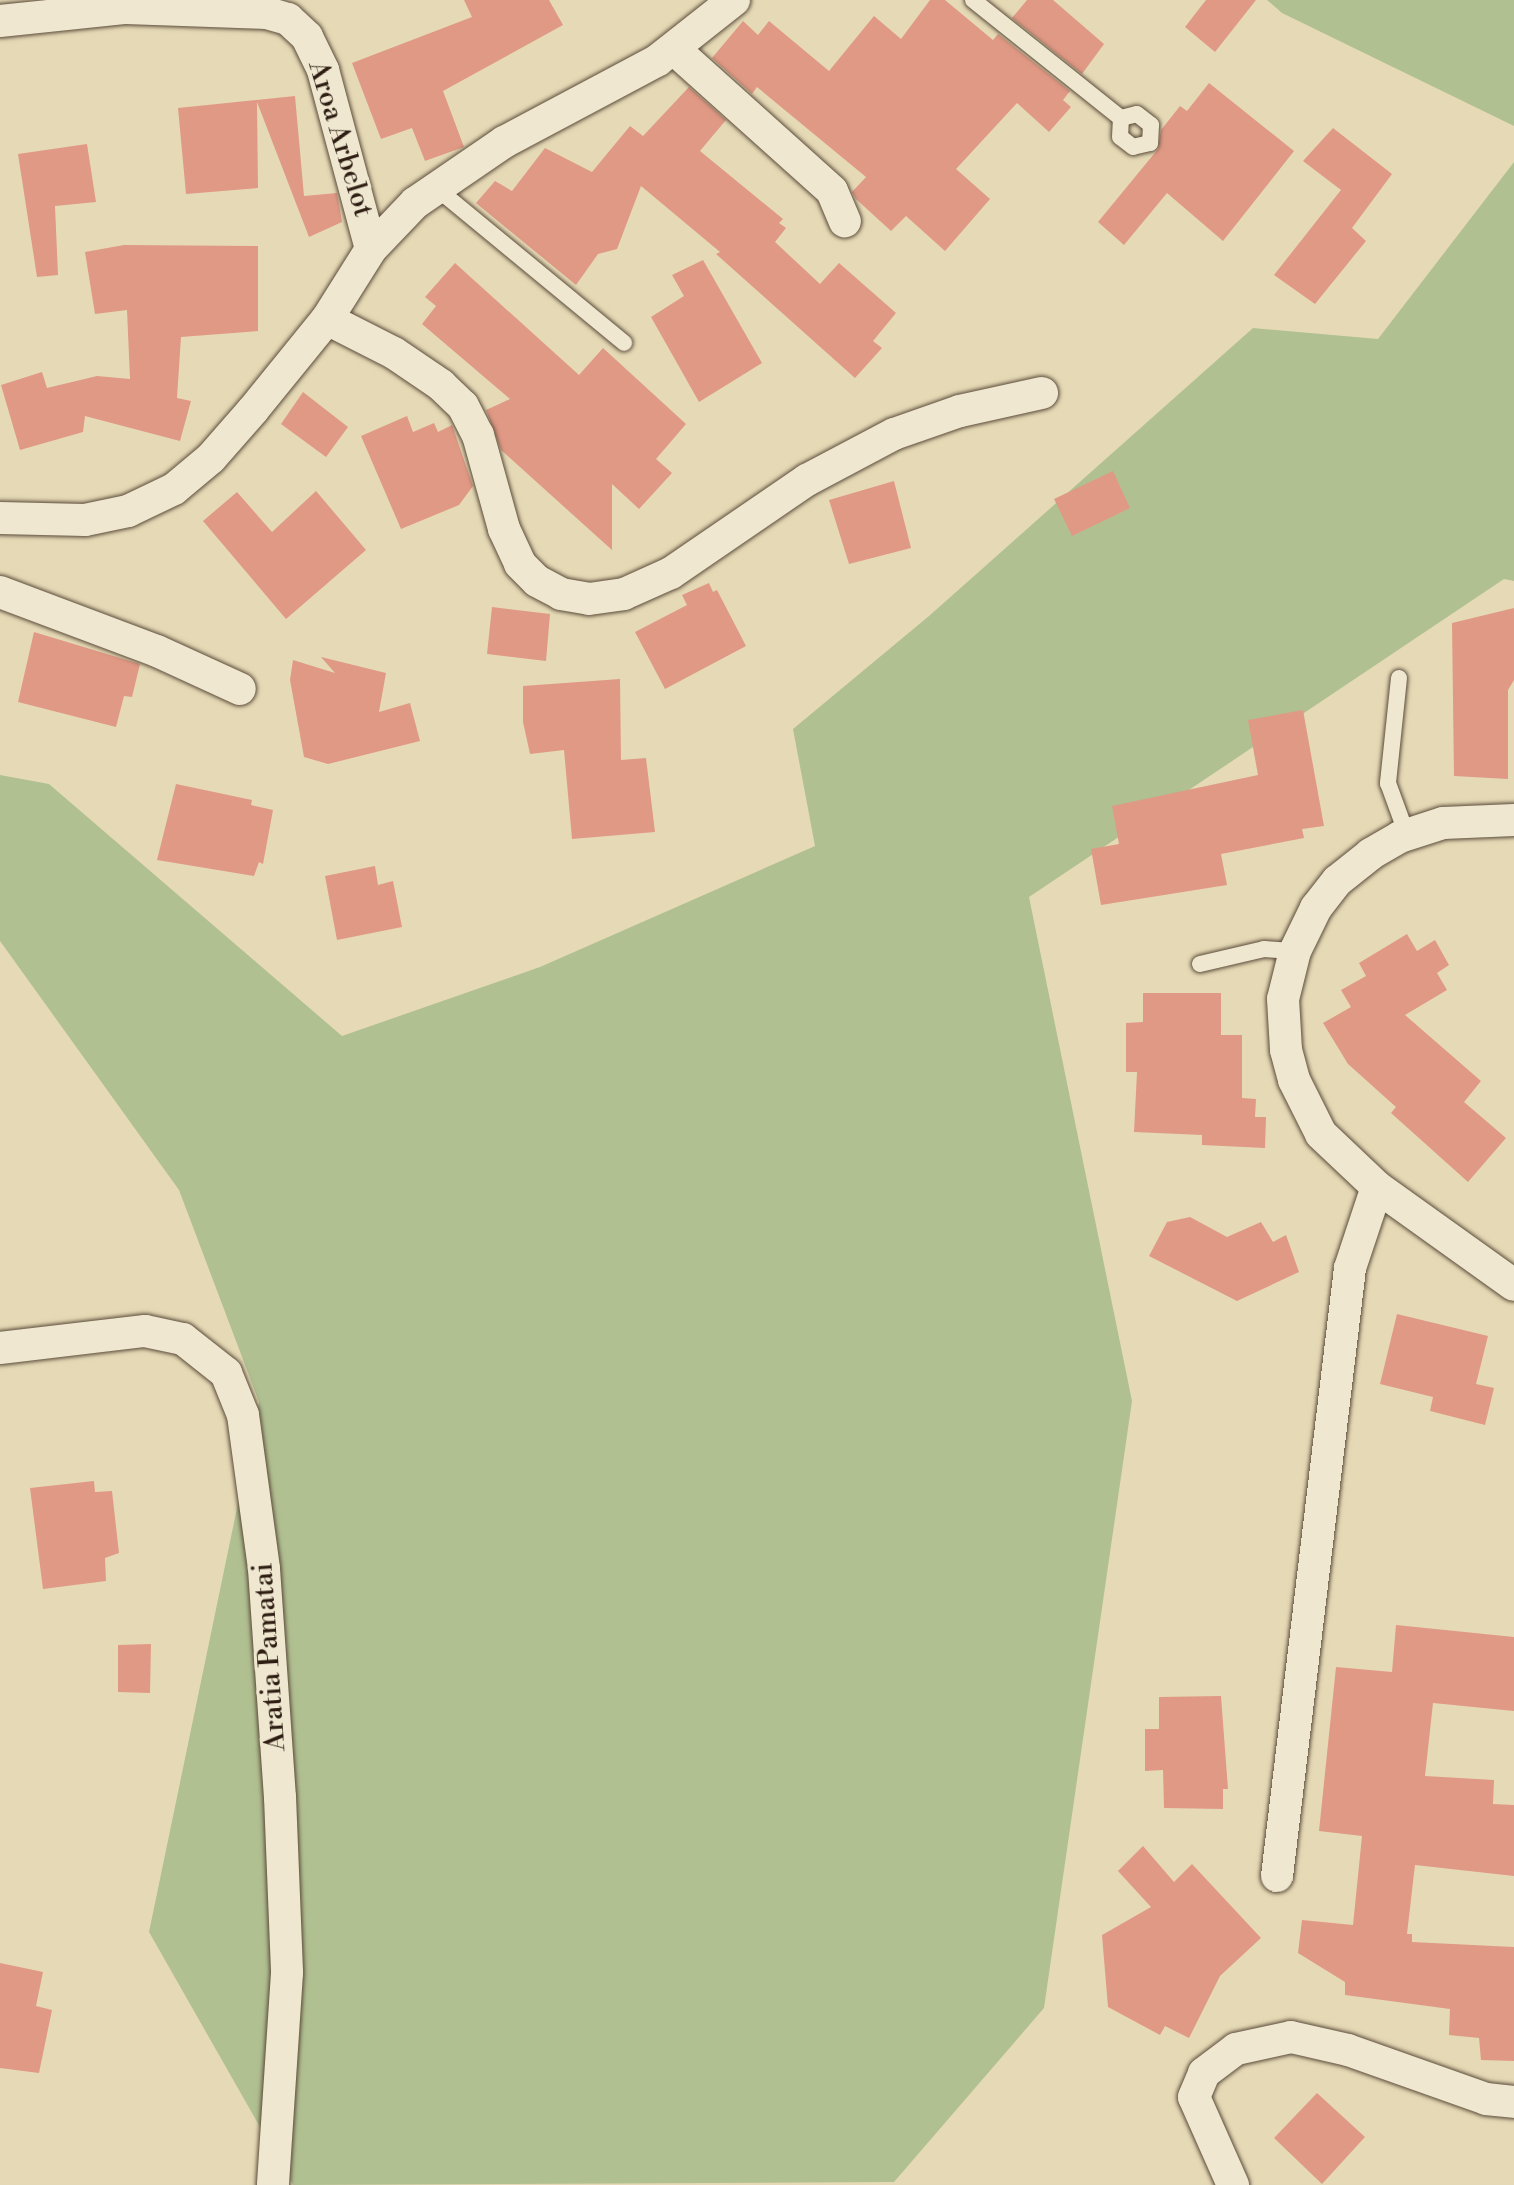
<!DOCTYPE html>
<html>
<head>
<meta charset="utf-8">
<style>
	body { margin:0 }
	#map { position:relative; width:1514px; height:2185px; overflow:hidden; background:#e6dab6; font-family:"Libre Bodoni",serif }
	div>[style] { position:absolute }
	.green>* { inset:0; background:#b1c091 }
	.building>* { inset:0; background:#e09985 }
	.roads { filter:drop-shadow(0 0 2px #5b4c3b) drop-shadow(0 0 2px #5b4c3b) }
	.lane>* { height:16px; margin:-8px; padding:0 8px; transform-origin:8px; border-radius:8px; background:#efe7d0 }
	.street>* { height:32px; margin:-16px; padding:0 16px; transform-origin:16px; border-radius:16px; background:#efe7d0 }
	span { translate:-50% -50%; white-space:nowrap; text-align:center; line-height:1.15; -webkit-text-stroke:6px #efe7d0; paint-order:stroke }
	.street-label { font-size:28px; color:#2d1d12 }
</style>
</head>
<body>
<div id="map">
	<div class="green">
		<div style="clip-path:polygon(1267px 0,1514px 0,1514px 126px,1282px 13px)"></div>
		<div style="clip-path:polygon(1514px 162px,1514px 581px,1504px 579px,1029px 897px,1132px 1401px,1044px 2008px,894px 2182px,293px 2185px,149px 1932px,259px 1402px,179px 1190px,0 941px,0 775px,49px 784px,342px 1036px,540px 967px,815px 846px,793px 729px,929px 616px,1253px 328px,1378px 339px)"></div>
	</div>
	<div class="building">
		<div style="clip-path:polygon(464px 0,549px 0,563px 25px,443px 91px,464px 147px,425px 161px,412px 128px,381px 139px,352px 63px,472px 17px)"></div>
		<div style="clip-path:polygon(930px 0,945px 0,993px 40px,998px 34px,1070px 91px,1063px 100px,1071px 107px,1049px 132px,1017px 103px,956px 169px,990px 199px,945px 251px,906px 216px,891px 231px,856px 199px,852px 192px,866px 177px,757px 87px,752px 94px,712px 58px,743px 21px,758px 35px,769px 21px,829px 71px,874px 16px,901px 39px)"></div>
		<div style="clip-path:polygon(1027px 0,1053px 0,1104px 44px,1082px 74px,1012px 18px)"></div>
		<div style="clip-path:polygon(1206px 0,1256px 0,1215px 52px,1185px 27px)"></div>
		<div style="clip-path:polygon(1209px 83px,1294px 151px,1223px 241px,1167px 193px,1124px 245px,1098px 222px,1158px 149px,1161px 130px,1180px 106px,1187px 111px)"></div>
		<div style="clip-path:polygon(689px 87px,726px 120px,700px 151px,783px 219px,779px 223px,786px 228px,775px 242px,820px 284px,839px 263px,896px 313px,873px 341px,882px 348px,855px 378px,716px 254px,720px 252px,641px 186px,617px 249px,598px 254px,576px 285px,476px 203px,495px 181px,512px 191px,545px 148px,592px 172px,630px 126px,643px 136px)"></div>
		<div style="clip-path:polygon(295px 96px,304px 196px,337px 193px,342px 222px,309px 237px,257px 102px,258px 188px,186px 194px,178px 108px)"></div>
		<div style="clip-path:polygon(1333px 128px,1392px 174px,1352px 228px,1366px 241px,1315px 304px,1274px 275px,1341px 190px,1303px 161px)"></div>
		<div style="clip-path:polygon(87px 144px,96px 202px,55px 206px,58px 275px,37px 277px,18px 154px)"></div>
		<div style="clip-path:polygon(124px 245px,258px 246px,258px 331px,181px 337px,177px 398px,191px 401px,180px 441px,85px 416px,83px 432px,20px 450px,1px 385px,42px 372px,47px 388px,97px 376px,130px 379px,127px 310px,95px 314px,85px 252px)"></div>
		<div style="clip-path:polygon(703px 260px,762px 363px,699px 402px,651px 317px,684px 296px,672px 275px)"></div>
		<div style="clip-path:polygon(455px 263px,579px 375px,603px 348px,686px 424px,656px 459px,672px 473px,639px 509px,612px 484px,612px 550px,501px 450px,486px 410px,510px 399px,422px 324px,436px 306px,425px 297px)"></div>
		<div style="clip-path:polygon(303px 392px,348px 427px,326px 457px,281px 424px)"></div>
		<div style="clip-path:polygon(407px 416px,413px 432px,434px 423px,438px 432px,452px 425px,473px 486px,459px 505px,401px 529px,361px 436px)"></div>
		<div style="clip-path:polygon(1113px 471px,1130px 508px,1072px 536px,1054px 499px)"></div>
		<div style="clip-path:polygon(894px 481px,911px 548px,849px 564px,829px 500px)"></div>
		<div style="clip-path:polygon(316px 491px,366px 550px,286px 619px,203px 521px,237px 492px,272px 532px)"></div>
		<div style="clip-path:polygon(709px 583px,713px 592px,717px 590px,746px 646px,665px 689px,635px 632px,687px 605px,682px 595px)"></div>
		<div style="clip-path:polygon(492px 607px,550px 614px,546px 661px,487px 654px)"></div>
		<div style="clip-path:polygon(1514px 608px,1514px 680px,1508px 690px,1508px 779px,1454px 776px,1452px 623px)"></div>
		<div style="clip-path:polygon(34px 632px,140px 664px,132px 697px,124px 696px,116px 727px,18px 702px)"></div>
		<div style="clip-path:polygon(321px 657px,386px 673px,379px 712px,410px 703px,420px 741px,328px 764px,304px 757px,290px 680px,293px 660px,335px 673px)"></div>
		<div style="clip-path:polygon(620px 679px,621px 760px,646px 758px,655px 832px,572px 839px,564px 750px,530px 754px,523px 722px,523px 686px)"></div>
		<div style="clip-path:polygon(1303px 710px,1324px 826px,1302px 829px,1304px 838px,1221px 854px,1227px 885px,1101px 905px,1091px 849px,1119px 844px,1112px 806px,1258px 775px,1248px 720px)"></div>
		<div style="clip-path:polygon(176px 784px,252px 800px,251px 805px,273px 810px,263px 864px,259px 862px,254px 876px,157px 860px)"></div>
		<div style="clip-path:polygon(375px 866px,378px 885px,393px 881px,402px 927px,337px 940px,325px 876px)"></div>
		<div style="clip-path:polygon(1407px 934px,1417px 951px,1435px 940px,1449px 965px,1437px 973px,1447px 990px,1405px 1015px,1481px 1081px,1464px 1102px,1506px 1138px,1468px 1182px,1391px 1113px,1396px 1107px,1348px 1064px,1323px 1023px,1351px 1007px,1341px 990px,1366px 976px,1359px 963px)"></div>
		<div style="clip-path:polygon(1143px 993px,1221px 993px,1221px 1035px,1242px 1035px,1242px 1098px,1256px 1099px,1255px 1117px,1266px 1117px,1265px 1148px,1202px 1145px,1202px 1135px,1134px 1132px,1137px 1072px,1126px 1072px,1126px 1023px,1143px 1022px)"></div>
		<div style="clip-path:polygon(1190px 1217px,1227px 1237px,1261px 1222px,1273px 1242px,1286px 1235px,1299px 1272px,1237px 1301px,1149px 1256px,1167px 1222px)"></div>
		<div style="clip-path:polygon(1397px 1314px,1488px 1336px,1476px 1384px,1494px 1388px,1485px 1425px,1430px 1411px,1433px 1397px,1380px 1384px)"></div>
		<div style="clip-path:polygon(94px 1481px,95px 1492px,112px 1491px,119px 1553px,105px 1558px,106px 1581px,43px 1589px,30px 1488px)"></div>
		<div style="clip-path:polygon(1396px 1625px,1514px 1637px,1514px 1711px,1433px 1703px,1425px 1776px,1494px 1780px,1493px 1804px,1514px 1805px,1514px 1876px,1415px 1865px,1407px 1934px,1412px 1934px,1412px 1942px,1514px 1947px,1514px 2061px,1481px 2060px,1479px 2038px,1449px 2035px,1450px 2009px,1345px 1995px,1345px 1982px,1298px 1953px,1302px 1920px,1353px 1925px,1362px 1836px,1319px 1831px,1336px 1667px,1392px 1672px)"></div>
		<div style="clip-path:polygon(151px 1644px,150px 1693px,118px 1692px,118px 1645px)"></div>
		<div style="clip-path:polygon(1221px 1696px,1228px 1789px,1223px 1789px,1223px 1809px,1164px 1808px,1163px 1770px,1145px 1771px,1145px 1729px,1159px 1729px,1159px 1697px)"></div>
		<div style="clip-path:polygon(1143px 1846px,1174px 1882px,1192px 1864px,1261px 1938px,1220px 1976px,1189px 2038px,1165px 2026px,1160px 2035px,1108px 2007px,1102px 1935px,1151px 1907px,1118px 1871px)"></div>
		<div style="clip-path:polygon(0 1963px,43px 1972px,36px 2006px,52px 2010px,39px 2073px,0 2068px)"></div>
		<div style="clip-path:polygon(1317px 2093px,1365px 2137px,1322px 2184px,1274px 2138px)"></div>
	</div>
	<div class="roads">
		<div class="lane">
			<div style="left:973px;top:0;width:189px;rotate:38.6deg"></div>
			<div style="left:1137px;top:114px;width:18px;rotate:38deg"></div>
			<div style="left:1151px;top:125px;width:18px;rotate:93deg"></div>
			<div style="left:1150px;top:143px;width:17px;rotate:167deg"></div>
			<div style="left:1133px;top:147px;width:16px;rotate:-142deg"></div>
			<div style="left:1120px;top:137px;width:19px;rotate:-87deg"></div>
			<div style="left:1121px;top:118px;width:16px;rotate:-14deg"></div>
			<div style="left:435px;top:187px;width:245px;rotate:39.5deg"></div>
			<div style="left:1399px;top:678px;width:106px;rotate:96deg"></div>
			<div style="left:1388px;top:783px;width:55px;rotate:69.9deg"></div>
			<div style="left:1200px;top:964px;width:66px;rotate:-13.2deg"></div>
			<div style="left:1264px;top:949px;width:31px;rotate:4deg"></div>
		</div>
		<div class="street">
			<div style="left:0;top:21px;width:127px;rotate:-5.9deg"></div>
			<div style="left:126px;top:8px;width:141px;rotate:2deg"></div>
			<div style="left:267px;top:13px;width:22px;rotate:16deg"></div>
			<div style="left:288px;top:19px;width:26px;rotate:43deg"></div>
			<div style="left:307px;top:37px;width:37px;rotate:64deg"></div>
			<div style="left:323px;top:70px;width:185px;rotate:75deg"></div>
			<div style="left:674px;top:49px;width:212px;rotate:41.9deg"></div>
			<div style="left:832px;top:191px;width:33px;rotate:67deg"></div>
			<div style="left:327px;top:319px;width:75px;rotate:26.9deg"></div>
			<div style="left:394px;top:353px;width:57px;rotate:34.2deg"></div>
			<div style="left:441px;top:385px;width:30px;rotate:44deg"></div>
			<div style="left:463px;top:406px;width:33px;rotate:63deg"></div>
			<div style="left:478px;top:435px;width:98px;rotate:74.5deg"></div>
			<div style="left:504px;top:529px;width:38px;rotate:65deg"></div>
			<div style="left:520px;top:564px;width:24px;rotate:45deg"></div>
			<div style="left:537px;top:581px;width:27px;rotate:28deg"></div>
			<div style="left:561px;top:594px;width:28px;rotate:10deg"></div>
			<div style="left:589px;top:599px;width:35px;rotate:-8deg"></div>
			<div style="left:624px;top:594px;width:51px;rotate:-24.1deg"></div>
			<div style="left:671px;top:573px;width:165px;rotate:-34.4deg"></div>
			<div style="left:807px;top:480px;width:98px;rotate:-27.9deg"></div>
			<div style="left:894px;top:434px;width:70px;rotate:-19.2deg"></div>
			<div style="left:960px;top:411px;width:84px;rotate:-12.4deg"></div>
			<div style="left:0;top:518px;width:85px;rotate:1.3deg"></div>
			<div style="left:85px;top:520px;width:44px;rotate:-11.8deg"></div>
			<div style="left:128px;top:511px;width:51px;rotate:-25.6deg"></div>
			<div style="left:174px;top:489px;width:48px;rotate:-40deg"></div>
			<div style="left:211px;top:458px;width:64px;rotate:-48.8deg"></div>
			<div style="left:253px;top:410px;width:117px;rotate:-50.9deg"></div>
			<div style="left:327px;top:319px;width:83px;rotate:-57.8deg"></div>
			<div style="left:371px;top:249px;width:64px;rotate:-46.3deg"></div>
			<div style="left:415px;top:203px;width:108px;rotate:-34.4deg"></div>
			<div style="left:504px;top:142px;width:174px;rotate:-28deg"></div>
			<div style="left:658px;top:60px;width:97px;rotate:-38.3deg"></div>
			<div style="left:0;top:592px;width:168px;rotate:20.6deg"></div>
			<div style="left:157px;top:651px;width:91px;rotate:24.6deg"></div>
			<div style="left:1514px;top:820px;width:71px;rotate:177.6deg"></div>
			<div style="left:1443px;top:823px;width:45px;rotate:162deg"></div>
			<div style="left:1400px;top:837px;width:34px;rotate:150deg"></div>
			<div style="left:1371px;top:854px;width:43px;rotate:141.5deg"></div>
			<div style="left:1337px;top:881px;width:34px;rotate:128deg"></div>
			<div style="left:1316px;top:908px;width:48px;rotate:116deg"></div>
			<div style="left:1295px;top:951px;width:49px;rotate:104deg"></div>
			<div style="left:1283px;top:999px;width:51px;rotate:86.6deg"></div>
			<div style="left:1286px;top:1050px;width:31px;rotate:75deg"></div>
			<div style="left:1294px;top:1080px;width:60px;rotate:63.4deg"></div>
			<div style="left:1321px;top:1134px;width:77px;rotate:43.4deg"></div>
			<div style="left:1377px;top:1187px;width:168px;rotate:35.6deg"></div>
			<div style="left:0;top:1348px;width:146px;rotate:-6.7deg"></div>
			<div style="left:145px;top:1331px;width:39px;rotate:12deg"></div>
			<div style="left:183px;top:1339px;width:55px;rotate:38.3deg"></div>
			<div style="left:226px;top:1373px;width:45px;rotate:68deg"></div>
			<div style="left:243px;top:1415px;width:155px;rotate:82.2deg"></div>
			<div style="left:264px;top:1569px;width:229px;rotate:86deg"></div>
			<div style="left:280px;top:1797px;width:176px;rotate:87.7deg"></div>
			<div style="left:287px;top:1973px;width:212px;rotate:93.8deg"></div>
			<div style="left:1277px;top:1876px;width:612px;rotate:-83.15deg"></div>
			<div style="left:1350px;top:1268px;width:85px;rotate:-71.6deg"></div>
			<div style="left:1233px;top:2185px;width:96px;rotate:-113.9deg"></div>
			<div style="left:1194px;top:2097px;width:26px;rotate:-67deg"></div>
			<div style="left:1204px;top:2073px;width:40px;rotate:-37deg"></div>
			<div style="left:1236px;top:2049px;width:56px;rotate:-12.3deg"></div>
			<div style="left:1291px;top:2037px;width:58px;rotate:12.8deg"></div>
			<div style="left:1348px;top:2050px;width:146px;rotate:19.5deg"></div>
			<div style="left:1486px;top:2099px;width:28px;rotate:6deg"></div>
		</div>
	</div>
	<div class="street-label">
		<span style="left:340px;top:139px;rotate:73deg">Aroa Arbelot</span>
		<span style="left:270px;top:1657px;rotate:-94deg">Aratia Pamatai</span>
	</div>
</div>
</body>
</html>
